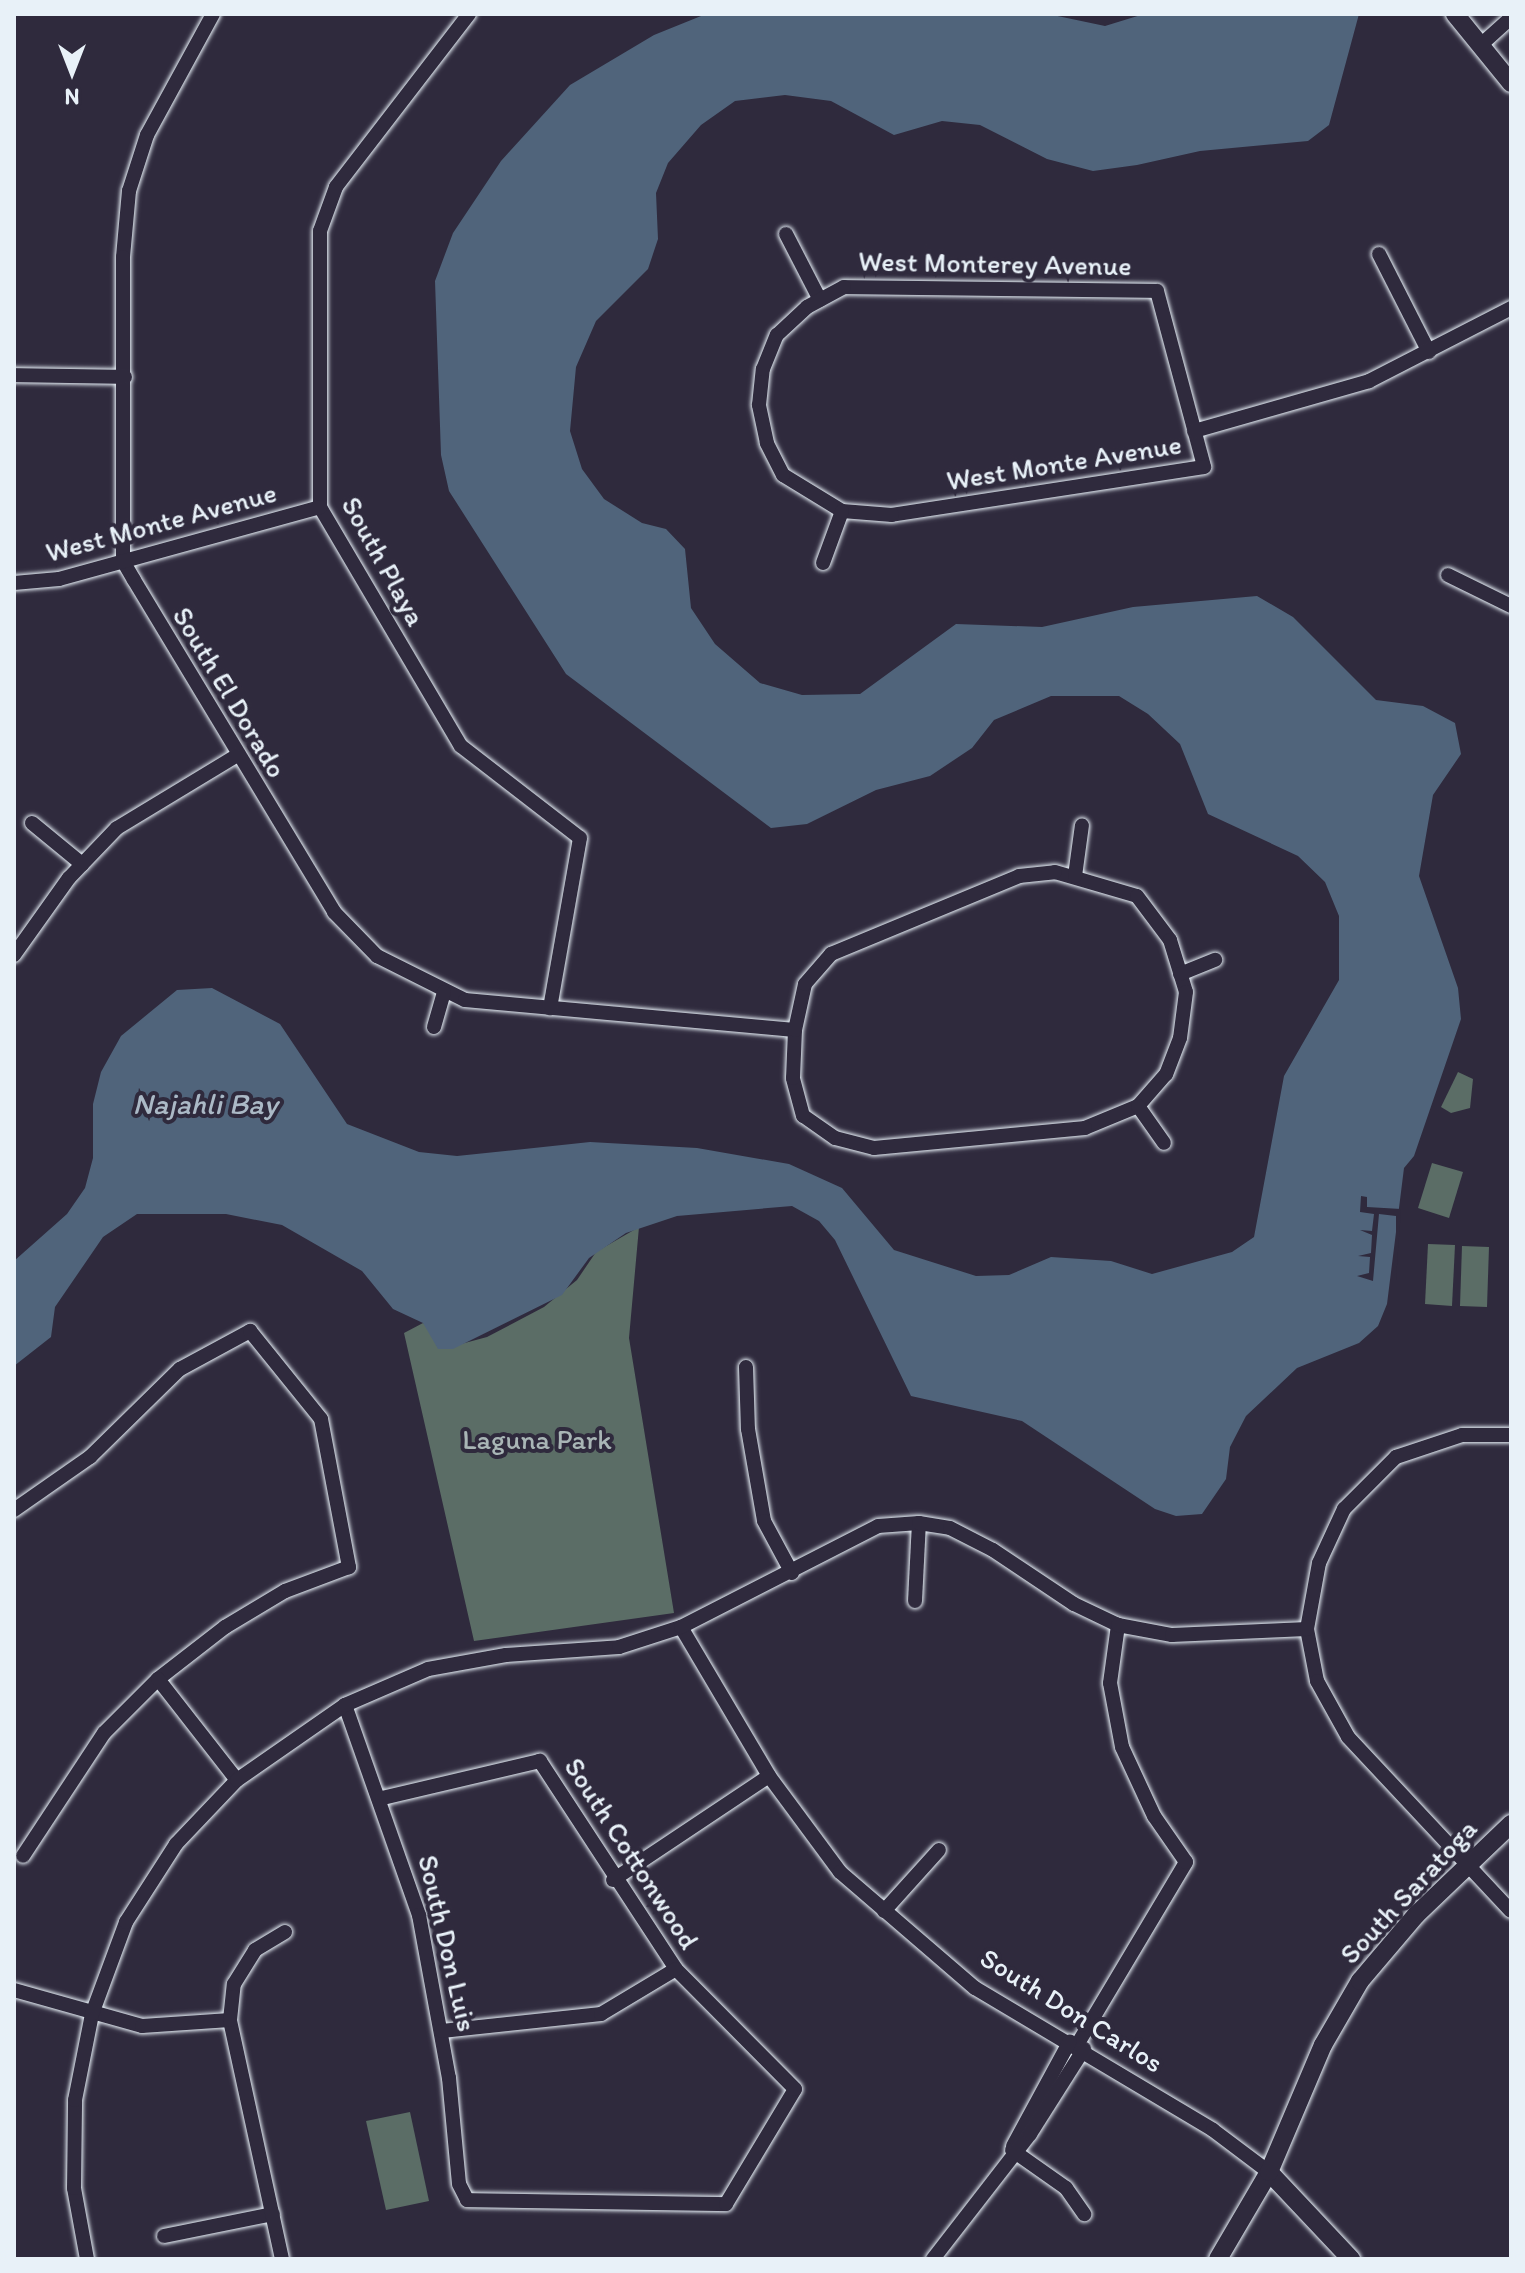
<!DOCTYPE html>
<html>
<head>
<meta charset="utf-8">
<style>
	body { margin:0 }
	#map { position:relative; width:1525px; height:2273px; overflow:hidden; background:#2f2a3d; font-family:Itim,sans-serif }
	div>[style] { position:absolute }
	.green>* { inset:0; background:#5b6d66 }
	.water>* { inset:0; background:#50647b }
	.pier>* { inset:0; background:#2f2a3d }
	.roads { filter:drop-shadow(0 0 2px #e8f1f8) drop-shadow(0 0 2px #e8f1f8) }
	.minor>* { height:14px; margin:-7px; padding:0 7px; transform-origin:7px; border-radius:7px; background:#2f2a3d }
	.tertiary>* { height:18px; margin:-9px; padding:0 9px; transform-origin:9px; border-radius:9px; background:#2f2a3d }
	span { translate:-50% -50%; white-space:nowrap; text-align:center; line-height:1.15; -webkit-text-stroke:8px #2f2a3d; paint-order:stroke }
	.street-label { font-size:28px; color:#e8f1f8 }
	.park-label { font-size:28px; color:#a9b6b6 }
	.water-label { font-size:30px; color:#abb9c6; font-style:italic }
	.frame { position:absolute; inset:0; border:16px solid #e8f1f8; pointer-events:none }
	.north { position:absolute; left:32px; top:32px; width:80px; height:80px; -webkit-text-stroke:6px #2f2a3d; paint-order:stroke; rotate:180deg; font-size:22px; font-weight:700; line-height:32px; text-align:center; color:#e8f1f8 }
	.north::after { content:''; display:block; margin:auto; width:28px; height:36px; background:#e8f1f8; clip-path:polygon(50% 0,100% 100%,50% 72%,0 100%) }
</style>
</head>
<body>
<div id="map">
	<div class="green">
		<div style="clip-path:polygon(1458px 1072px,1473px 1079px,1470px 1108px,1451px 1113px,1441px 1107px)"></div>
		<div style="clip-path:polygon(1432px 1163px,1463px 1172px,1449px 1218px,1418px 1208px)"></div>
		<div style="clip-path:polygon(639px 1227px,629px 1338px,674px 1613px,474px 1641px,404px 1333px,423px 1323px,461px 1344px,487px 1337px,544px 1307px,577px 1280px,596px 1252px)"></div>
		<div style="clip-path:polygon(1428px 1244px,1455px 1245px,1452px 1306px,1425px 1304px)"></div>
		<div style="clip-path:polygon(1462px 1246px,1489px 1247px,1487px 1307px,1460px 1306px)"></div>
		<div style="clip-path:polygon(410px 2112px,429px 2201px,386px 2210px,366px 2121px)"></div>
	</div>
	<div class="water">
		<div style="clip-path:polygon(706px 14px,1048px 14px,1105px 26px,1144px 14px,1359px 14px,1329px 125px,1308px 141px,1200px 151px,1137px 165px,1093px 171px,1047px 159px,980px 125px,942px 121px,894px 135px,831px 101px,785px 95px,735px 101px,701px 125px,668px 163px,656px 193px,658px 239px,648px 269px,596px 321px,576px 367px,570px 431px,582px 469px,604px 499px,642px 523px,666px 529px,685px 549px,691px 608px,715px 644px,760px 683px,802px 695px,860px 694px,956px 624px,1042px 627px,1133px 607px,1257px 596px,1293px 617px,1376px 700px,1423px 706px,1455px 723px,1461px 754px,1433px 795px,1419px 876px,1458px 988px,1461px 1019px,1414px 1156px,1404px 1168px,1387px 1304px,1378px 1326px,1359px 1343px,1297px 1368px,1246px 1416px,1230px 1447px,1226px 1479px,1202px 1514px,1176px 1516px,1155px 1509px,1022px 1421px,911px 1396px,835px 1240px,819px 1221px,792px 1206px,677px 1216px,626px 1233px,589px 1258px,562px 1295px,453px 1349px,438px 1349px,423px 1323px,393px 1309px,362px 1271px,282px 1225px,226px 1214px,137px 1214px,103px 1237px,55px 1307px,51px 1337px,14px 1366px,14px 1261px,67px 1214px,85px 1188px,93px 1158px,93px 1104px,101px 1072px,121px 1036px,177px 990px,212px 988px,280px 1024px,347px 1124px,419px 1152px,457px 1156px,590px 1142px,697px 1148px,789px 1164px,842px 1188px,894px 1250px,976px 1276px,1009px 1275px,1051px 1257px,1111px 1261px,1152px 1274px,1232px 1252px,1254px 1237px,1284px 1076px,1339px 980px,1339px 916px,1325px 882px,1298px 856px,1208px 814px,1180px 744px,1148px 714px,1119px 696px,1051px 696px,994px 720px,972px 748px,930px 776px,876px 790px,807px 824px,771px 828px,566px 674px,449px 491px,441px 455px,435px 281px,453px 233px,501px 161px,570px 85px,654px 35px)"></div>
	</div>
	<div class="pier">
		<div style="clip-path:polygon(1361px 1196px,1367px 1197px,1367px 1207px,1401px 1209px,1396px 1280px,1396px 1216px,1379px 1214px,1373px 1281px,1357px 1276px,1369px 1273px,1370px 1257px,1358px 1256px,1371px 1253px,1372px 1235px,1360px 1230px,1372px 1231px,1374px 1214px,1360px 1212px)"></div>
	</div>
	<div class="roads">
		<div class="minor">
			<div style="left:213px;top:14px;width:138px;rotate:118.6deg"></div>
			<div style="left:147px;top:135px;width:59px;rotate:107.8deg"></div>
			<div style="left:129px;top:191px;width:66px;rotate:95.2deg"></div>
			<div style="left:123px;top:257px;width:304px;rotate:90deg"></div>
			<div style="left:123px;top:561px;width:22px;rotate:60deg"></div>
			<div style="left:134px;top:580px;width:388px;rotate:58.9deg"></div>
			<div style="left:334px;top:912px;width:62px;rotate:45.7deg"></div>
			<div style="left:377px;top:956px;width:98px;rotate:26.6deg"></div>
			<div style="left:465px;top:1000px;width:331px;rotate:5.2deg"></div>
			<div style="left:469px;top:14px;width:218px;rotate:127.6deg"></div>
			<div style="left:336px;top:187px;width:47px;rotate:110deg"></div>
			<div style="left:320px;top:231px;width:276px;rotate:90deg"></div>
			<div style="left:320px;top:507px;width:277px;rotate:59.5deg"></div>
			<div style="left:461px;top:746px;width:150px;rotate:37.7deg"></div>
			<div style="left:580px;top:838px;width:173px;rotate:100deg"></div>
			<div style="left:1484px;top:42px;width:36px;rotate:-42deg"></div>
			<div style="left:786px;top:234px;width:74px;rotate:62.7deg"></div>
			<div style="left:1379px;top:254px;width:110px;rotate:63deg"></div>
			<div style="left:844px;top:287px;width:313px;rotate:0.7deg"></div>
			<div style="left:1157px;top:291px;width:182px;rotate:75deg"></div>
			<div style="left:1204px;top:467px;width:316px;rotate:171.3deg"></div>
			<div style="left:892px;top:515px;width:50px;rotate:-175.4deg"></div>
			<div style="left:842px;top:511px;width:69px;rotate:-148.6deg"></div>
			<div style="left:783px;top:475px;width:36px;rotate:-117deg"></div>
			<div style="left:767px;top:443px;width:39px;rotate:-102deg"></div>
			<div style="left:759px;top:405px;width:36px;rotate:-84deg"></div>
			<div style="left:763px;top:369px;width:37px;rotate:-68deg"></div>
			<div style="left:777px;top:335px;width:41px;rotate:-43deg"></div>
			<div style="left:807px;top:307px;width:42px;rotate:-28.4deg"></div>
			<div style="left:14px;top:375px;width:111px;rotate:1deg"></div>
			<div style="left:1194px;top:431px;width:182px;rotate:-15.9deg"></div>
			<div style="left:1369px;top:381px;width:160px;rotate:-27.2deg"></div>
			<div style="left:823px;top:563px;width:55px;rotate:-69.9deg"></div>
			<div style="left:1448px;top:575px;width:70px;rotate:26.2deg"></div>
			<div style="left:14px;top:583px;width:45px;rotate:-5.1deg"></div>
			<div style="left:59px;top:579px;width:271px;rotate:-15.4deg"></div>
			<div style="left:32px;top:823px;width:65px;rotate:39.4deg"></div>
			<div style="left:1055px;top:872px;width:85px;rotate:16.3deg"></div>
			<div style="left:1137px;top:896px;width:55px;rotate:53.1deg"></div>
			<div style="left:1170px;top:940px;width:54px;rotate:72.9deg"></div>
			<div style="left:1186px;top:992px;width:46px;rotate:97.4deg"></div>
			<div style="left:1180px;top:1038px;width:39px;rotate:111deg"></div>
			<div style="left:1166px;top:1074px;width:43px;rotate:131.2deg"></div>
			<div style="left:1138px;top:1106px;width:57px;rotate:157.5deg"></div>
			<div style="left:1085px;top:1128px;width:212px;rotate:174.6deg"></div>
			<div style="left:874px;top:1148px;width:40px;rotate:-165.6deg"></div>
			<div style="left:835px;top:1138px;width:39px;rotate:-145deg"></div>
			<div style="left:803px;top:1116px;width:39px;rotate:-105deg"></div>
			<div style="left:793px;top:1078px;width:48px;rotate:-87.6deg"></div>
			<div style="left:795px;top:1030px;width:47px;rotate:-77.7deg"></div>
			<div style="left:805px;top:984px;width:40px;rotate:-49deg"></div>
			<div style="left:831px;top:954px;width:204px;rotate:-22.5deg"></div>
			<div style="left:1019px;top:876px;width:36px;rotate:-6deg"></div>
			<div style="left:1075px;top:876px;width:51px;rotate:-82.2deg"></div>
			<div style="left:14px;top:955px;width:95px;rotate:-54.5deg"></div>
			<div style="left:69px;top:878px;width:69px;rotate:-46.2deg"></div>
			<div style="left:117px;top:828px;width:139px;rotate:-31.2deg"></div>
			<div style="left:1180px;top:974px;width:38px;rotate:-22deg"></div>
			<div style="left:434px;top:1027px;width:36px;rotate:-74deg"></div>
			<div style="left:1138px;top:1106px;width:45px;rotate:54.9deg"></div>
			<div style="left:746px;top:1367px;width:62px;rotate:88.2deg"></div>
			<div style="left:748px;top:1429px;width:93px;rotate:80.1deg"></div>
			<div style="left:764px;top:1521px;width:59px;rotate:61.7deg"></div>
			<div style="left:14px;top:1510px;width:93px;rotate:-34.9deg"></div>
			<div style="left:90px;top:1457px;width:126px;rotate:-44.4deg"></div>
			<div style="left:180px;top:1369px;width:80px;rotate:-28.5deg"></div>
			<div style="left:250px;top:1331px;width:113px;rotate:51.1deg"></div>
			<div style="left:321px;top:1419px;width:151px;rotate:79.3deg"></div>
			<div style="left:349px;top:1567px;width:68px;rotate:159.4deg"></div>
			<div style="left:285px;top:1591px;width:70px;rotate:149deg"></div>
			<div style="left:225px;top:1627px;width:85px;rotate:142.2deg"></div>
			<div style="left:158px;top:1679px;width:76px;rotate:135deg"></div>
			<div style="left:104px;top:1733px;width:147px;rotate:123.4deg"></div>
			<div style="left:915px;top:1601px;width:78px;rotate:-87.1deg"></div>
			<div style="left:681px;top:1627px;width:173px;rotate:59.4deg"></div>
			<div style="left:769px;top:1776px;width:119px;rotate:53.5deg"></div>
			<div style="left:840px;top:1872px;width:178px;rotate:40.7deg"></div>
			<div style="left:975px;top:1988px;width:277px;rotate:30.8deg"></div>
			<div style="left:1213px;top:2130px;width:70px;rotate:36.9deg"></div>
			<div style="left:1307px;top:1629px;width:53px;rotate:79.1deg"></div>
			<div style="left:1317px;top:1681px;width:64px;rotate:61deg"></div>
			<div style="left:1348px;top:1737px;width:238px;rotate:46.9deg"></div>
			<div style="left:158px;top:1679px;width:128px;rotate:52deg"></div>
			<div style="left:345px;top:1705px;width:223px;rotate:70.6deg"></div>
			<div style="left:419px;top:1915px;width:166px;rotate:79.6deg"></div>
			<div style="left:449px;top:2078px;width:106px;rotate:84.6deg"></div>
			<div style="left:459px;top:2184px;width:18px;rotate:63deg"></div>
			<div style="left:467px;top:2200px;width:259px;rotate:0.9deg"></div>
			<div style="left:726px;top:2204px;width:134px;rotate:-59deg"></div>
			<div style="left:795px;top:2089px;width:169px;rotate:-134.8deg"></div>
			<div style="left:676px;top:1969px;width:249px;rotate:-123.2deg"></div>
			<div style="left:540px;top:1761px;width:162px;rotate:166.8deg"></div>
			<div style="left:613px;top:1880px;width:187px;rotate:-33.7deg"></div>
			<div style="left:884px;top:1911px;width:82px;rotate:-48deg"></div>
			<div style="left:14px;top:1990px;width:133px;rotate:15.7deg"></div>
			<div style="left:142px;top:2026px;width:88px;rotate:-3.9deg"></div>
			<div style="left:442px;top:2031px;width:160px;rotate:-6.1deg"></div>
			<div style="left:601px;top:2014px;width:87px;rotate:-31deg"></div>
			<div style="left:1077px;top:2045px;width:213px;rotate:-59.2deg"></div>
			<div style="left:1186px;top:1862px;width:56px;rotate:-124.8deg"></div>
			<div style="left:1154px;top:1816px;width:76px;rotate:-114.9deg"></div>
			<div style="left:1122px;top:1747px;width:65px;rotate:-100.6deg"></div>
			<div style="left:1110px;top:1683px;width:59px;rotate:-82.1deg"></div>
			<div style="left:1013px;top:2146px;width:119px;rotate:-61.5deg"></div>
			<div style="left:1012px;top:2150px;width:66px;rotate:35.1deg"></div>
			<div style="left:1066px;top:2188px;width:32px;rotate:55deg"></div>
			<div style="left:164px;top:2236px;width:111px;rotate:-11.4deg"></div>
			<div style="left:87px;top:2259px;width:72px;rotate:-100.4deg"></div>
			<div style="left:74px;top:2188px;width:88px;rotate:-89.3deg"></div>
			<div style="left:75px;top:2100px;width:88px;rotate:-78.8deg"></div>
			<div style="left:92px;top:2014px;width:98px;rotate:-69.7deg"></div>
			<div style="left:126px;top:1922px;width:93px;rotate:-57.3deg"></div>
			<div style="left:176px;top:1844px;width:88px;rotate:-46.4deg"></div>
			<div style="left:237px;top:1780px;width:131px;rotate:-34.8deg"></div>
			<div style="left:345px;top:1705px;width:90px;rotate:-23.4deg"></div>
			<div style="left:428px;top:1669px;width:79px;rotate:-10.2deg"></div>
			<div style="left:506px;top:1655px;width:113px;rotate:-4deg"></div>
			<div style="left:619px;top:1647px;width:65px;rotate:-17.9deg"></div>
			<div style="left:681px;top:1627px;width:221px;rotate:-27.1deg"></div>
			<div style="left:878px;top:1526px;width:41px;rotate:-4.2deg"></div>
			<div style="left:919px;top:1523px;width:31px;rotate:9deg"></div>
			<div style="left:950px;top:1528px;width:48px;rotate:27.1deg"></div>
			<div style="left:993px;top:1550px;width:97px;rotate:33.7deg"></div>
			<div style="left:1074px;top:1604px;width:49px;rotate:25.5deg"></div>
			<div style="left:1118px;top:1625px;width:55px;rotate:10.5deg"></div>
			<div style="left:1172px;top:1635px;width:135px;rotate:-2.5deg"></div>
			<div style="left:1307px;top:1629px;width:67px;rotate:-79.7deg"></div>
			<div style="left:1319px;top:1563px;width:60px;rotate:-65.2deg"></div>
			<div style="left:1344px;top:1509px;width:74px;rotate:-45deg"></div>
			<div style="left:1396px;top:1457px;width:70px;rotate:-18.4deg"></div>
			<div style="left:1462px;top:1435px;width:49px"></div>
			<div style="left:282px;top:2259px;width:245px;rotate:-102.3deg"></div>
			<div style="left:230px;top:2020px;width:36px;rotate:-84deg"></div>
			<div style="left:234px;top:1984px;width:40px;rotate:-58deg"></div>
			<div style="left:255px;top:1950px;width:35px;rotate:-31deg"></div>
			<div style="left:933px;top:2259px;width:158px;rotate:-52.2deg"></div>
			<div style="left:1030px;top:2134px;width:101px;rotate:-57.6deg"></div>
		</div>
		<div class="tertiary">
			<div style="left:1455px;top:14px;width:89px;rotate:50.9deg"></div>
			<div style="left:1269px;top:2172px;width:120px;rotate:46.7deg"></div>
			<div style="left:1218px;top:2259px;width:101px;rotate:-59.6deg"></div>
			<div style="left:1269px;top:2172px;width:138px;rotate:-67deg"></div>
			<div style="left:1323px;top:2045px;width:74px;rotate:-60deg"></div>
			<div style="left:1360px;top:1981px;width:87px;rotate:-49.7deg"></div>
			<div style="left:1416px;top:1915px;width:132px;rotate:-43.8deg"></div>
		</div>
	</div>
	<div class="street-label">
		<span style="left:995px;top:263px;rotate:1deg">West Monterey Avenue</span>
		<span style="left:1064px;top:462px;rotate:-9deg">West Monte Avenue</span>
		<span style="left:161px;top:522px;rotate:-15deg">West Monte Avenue</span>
		<span style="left:384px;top:561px;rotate:61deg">South Playa</span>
		<span style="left:230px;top:692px;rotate:59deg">South El Dorado</span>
		<span style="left:632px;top:1853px;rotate:57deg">South Cottonwood</span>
		<span style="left:1408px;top:1891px;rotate:-47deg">South Saratoga</span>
		<span style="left:448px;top:1943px;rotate:77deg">South Don Luis</span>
		<span style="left:1072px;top:2010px;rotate:32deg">South Don Carlos</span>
	</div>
	<div class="park-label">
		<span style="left:537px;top:1439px">Laguna Park</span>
	</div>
	<div class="water-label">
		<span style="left:205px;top:1104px">Najahli Bay</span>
	</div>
	<div class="frame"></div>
	<div class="north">N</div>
</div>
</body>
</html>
